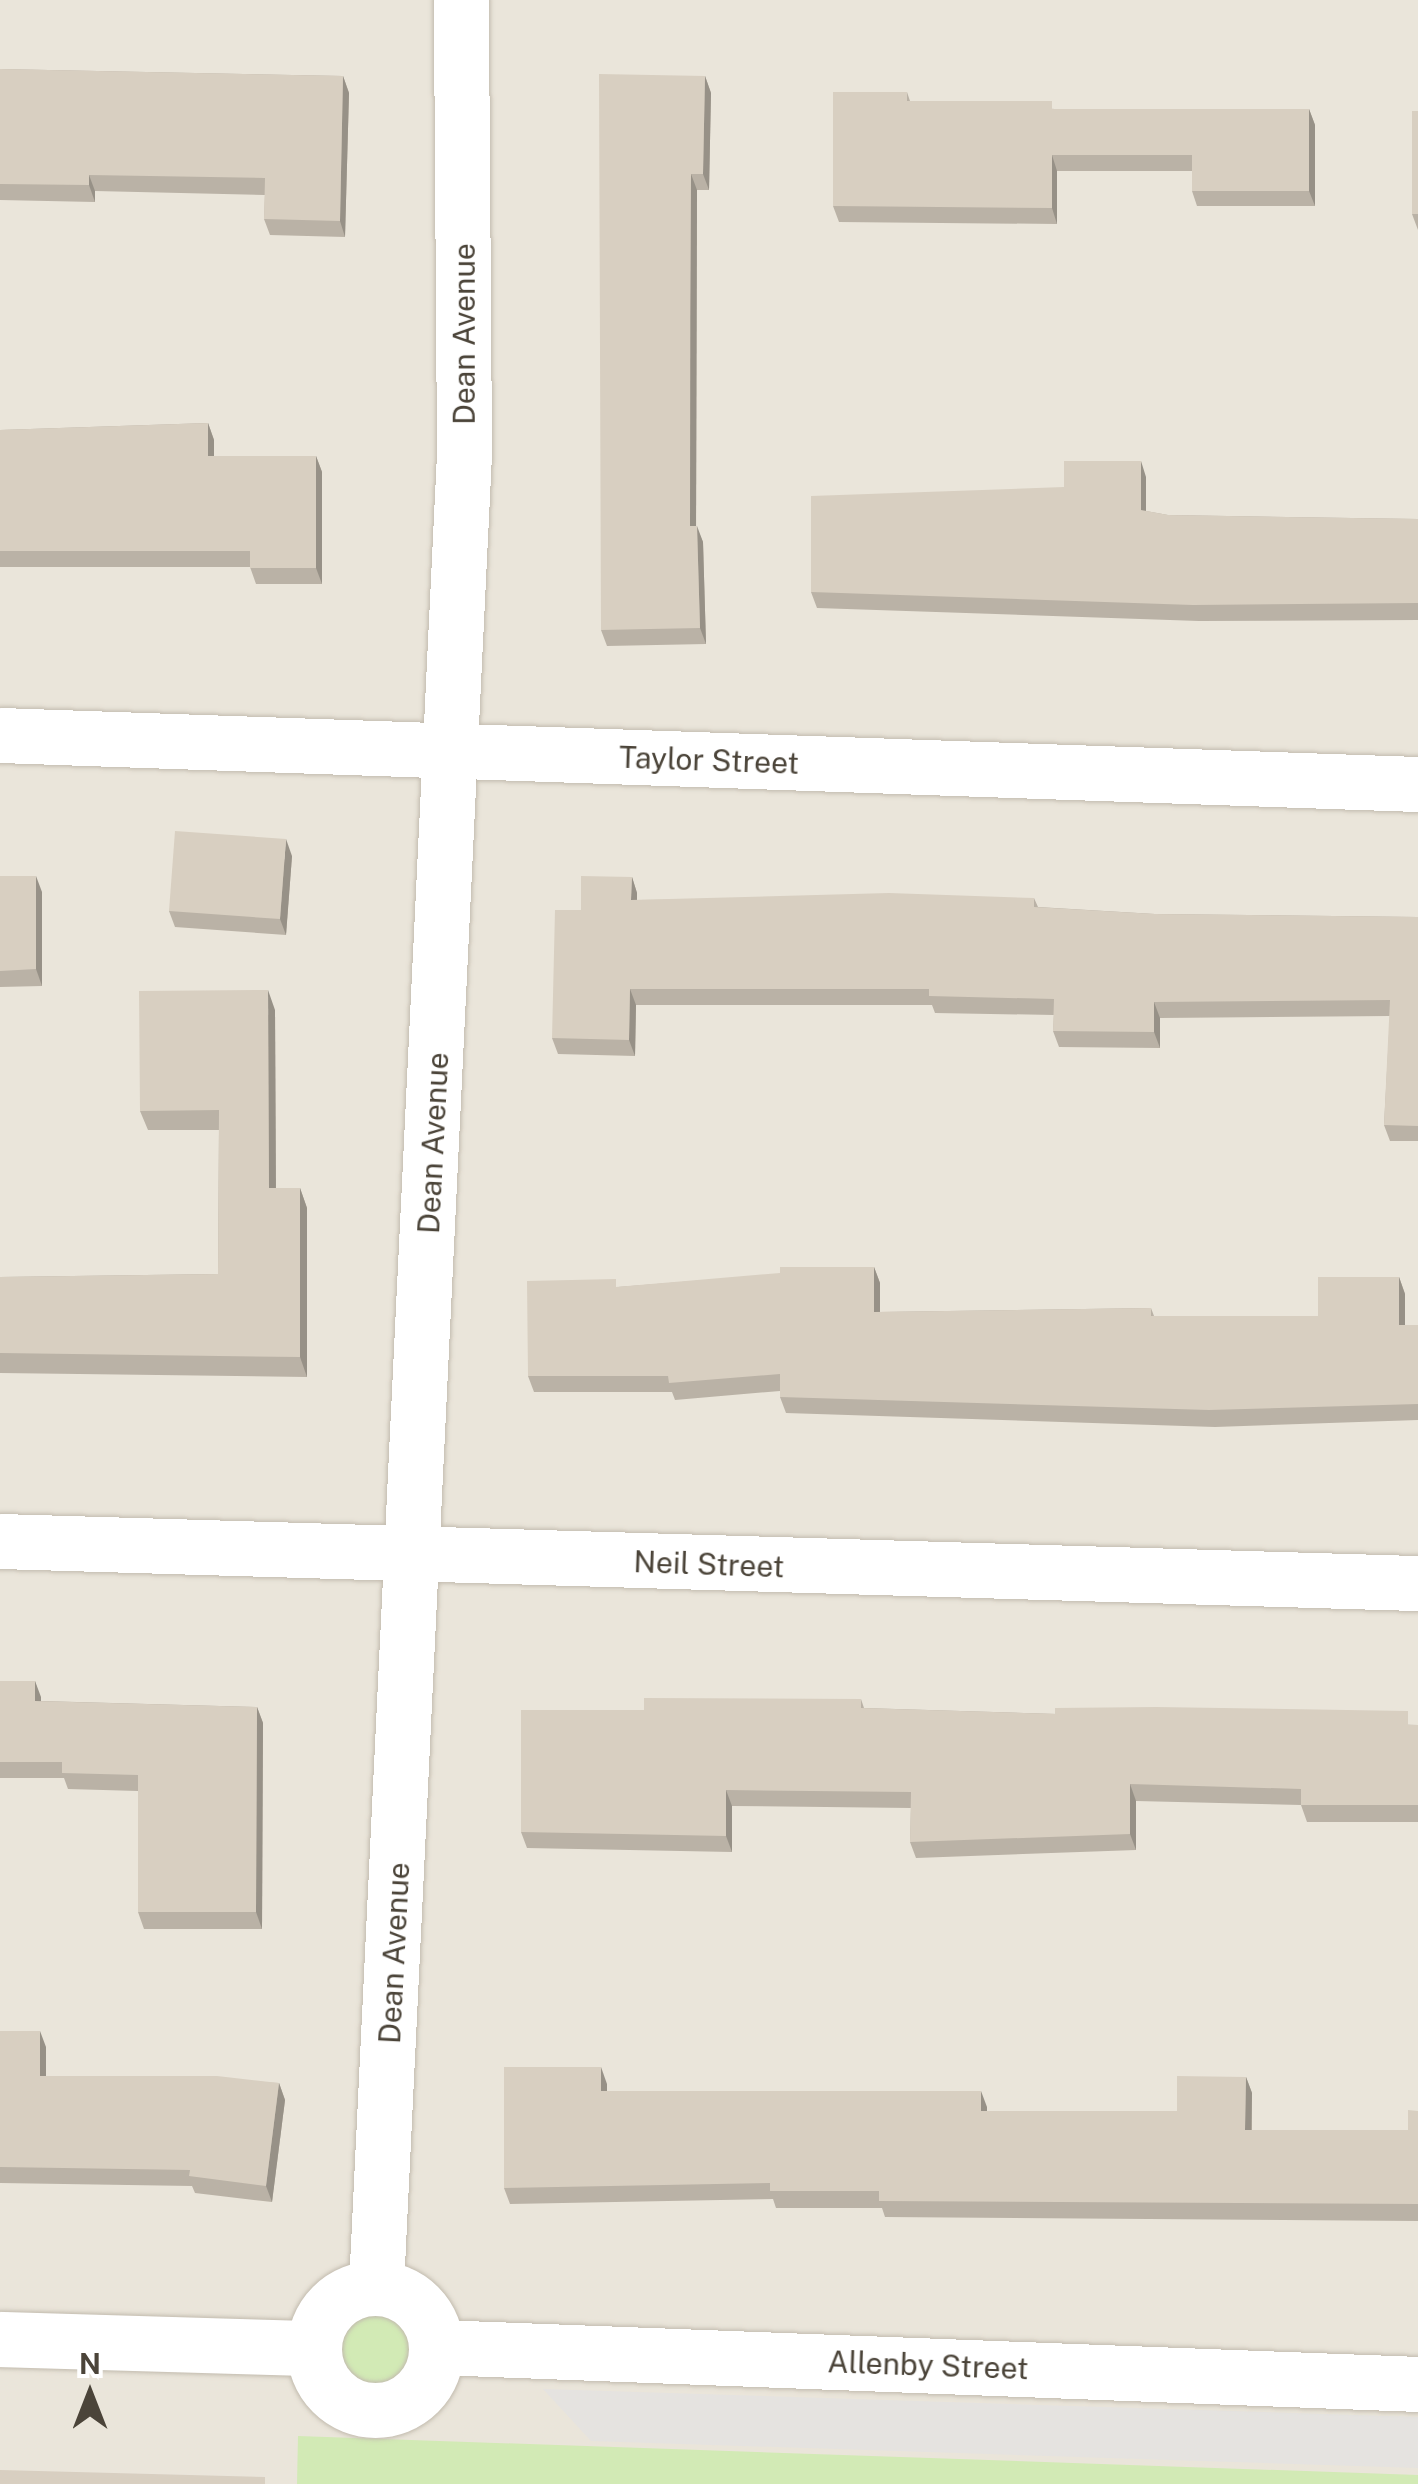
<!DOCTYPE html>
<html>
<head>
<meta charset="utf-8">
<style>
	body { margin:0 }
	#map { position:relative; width:1418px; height:2484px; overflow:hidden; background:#f6f3ec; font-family:"Public Sans",sans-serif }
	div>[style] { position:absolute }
	.residential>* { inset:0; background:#eae5da }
	.green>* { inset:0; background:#d2eab5 }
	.round { border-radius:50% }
	.parking>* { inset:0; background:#e5e3e0 }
	.roads { filter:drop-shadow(0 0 2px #c2bbae) drop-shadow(0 0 2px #c2bbae) }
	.minor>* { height:55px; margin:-27.5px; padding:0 27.5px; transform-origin:27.5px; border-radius:27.5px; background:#fff }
	.minor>.ring { margin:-27.5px; padding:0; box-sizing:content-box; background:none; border:55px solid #fff; border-radius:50% }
	.wall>* { inset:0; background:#bab2a6 }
	.shaded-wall>* { inset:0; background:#979187 }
	.building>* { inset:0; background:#d8cfc1 }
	span { translate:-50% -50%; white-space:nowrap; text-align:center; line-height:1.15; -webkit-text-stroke:10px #fff; paint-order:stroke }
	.street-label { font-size:30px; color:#4b4439 }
	.north { position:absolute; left:40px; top:2344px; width:100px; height:100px; -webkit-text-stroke:8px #fff; paint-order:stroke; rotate:0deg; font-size:28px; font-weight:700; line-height:40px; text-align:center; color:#4b4439 }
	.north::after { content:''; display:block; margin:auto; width:35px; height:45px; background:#4b4439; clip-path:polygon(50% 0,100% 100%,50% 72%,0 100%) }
</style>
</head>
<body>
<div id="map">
	<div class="residential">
		<div style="clip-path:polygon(0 0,1418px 0,1418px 2484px,0 2484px)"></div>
	</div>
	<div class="green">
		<div class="round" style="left:338px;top:2310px;width:74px;height:74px"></div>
		<div style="clip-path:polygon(298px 2436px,1418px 2475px,1418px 2484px,297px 2484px)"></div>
	</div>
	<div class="parking">
		<div style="clip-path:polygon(543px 2389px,1418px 2417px,1418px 2468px,591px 2441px)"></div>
	</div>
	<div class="roads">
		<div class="minor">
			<div style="left:0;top:735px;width:1419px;rotate:1.98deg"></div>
			<div style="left:0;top:1541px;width:1419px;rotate:1.7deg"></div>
			<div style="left:376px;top:2286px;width:1837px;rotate:-87.25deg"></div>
			<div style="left:464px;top:451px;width:451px;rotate:-90.4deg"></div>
			<div class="ring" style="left:314px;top:2288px;width:67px;height:67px"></div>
			<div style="left:0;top:2339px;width:312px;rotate:1.7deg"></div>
			<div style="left:438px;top:2347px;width:981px;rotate:2.16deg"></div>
		</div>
	</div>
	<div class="wall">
		<div style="clip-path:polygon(0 69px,343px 76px,349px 93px,345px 237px,270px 235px,264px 219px,265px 195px,95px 191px,95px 202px,0 200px)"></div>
		<div style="clip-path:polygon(705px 76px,711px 93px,709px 190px,697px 190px,696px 526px,703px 542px,706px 644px,607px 646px,601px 630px)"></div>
		<div style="clip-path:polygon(907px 92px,910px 101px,1055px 109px,1309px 109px,1315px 125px,1315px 206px,1197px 206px,1192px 191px,1192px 171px,1057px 171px,1057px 224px,839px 222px,833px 206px)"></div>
		<div style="clip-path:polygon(1418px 111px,1418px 230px,1412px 214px)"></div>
		<div style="clip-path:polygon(208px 423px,214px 440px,214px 456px,316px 456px,322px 472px,322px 584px,256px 584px,250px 567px,0 567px,0 430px)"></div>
		<div style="clip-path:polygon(1146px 477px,1146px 511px,1168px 515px,1418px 519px,1418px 620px,1199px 621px,817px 608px,811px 592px,1064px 487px)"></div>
		<div style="clip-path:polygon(292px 856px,286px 935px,175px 927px,169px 911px)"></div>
		<div style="clip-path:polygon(0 876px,42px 892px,42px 986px,0 987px)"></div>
		<div style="clip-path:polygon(632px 877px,637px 893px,637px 900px,1034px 898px,1038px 907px,1155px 914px,1418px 917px,1418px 1141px,1390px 1141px,1384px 1125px,1390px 1016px,1160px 1018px,1160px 1048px,1059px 1047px,1053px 1031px,1054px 1015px,935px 1013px,932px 1005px,636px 1005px,635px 1056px,558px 1054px,552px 1038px)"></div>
		<div style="clip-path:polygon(275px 1010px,276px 1188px,300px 1188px,307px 1208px,307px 1377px,0 1373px,0 1277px,218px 1274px,219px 1130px,148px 1130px,140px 1111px)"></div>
		<div style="clip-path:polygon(874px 1267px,880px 1283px,880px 1312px,1151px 1308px,1154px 1316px,1318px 1316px,1399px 1277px,1405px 1294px,1405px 1325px,1418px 1325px,1418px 1420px,1215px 1427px,786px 1413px,780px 1397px,780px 1391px,675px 1400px,672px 1392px,534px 1392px,528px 1376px,618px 1287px)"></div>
		<div style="clip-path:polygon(0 1681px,35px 1681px,41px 1701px,257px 1707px,263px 1723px,262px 1929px,144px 1929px,138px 1912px,138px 1791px,68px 1789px,64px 1778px,0 1778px)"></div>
		<div style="clip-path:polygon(861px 1699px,864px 1708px,1418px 1725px,1418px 1822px,1307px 1822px,1301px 1805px,1136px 1801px,1136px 1850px,916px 1858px,910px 1842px,911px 1808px,732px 1806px,732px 1852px,527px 1848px,521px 1832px,644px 1710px)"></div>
		<div style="clip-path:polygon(0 2031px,46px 2047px,46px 2076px,279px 2083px,285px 2100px,272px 2202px,195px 2193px,192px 2186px,0 2183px)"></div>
		<div style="clip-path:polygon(1246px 2077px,1252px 2093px,1252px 2130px,1408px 2130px,1418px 2111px,1418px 2221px,885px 2217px,882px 2208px,776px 2208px,773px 2199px,510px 2204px,504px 2188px,607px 2084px,607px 2091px,987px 2107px,987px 2111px,1177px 2111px)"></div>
	</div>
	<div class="shaded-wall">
		<div style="clip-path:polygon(343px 76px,349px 93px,345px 237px,340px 221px)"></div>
		<div style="clip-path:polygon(705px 76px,711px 93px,709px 190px,703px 174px)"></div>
		<div style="clip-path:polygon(1309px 109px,1315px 125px,1315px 206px,1309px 191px)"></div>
		<div style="clip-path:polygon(1052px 155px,1057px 171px,1057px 224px,1052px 208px)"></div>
		<div style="clip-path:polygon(691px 174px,697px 190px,696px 542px,690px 526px)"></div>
		<div style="clip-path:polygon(89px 175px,95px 191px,95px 202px,89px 185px)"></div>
		<div style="clip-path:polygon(208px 423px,214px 440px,214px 472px,208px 456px)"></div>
		<div style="clip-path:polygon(316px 456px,322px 472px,322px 584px,316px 568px)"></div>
		<div style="clip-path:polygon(1141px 461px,1146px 477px,1146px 527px,1141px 510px)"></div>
		<div style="clip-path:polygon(697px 526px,703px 542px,706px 644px,700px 628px)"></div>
		<div style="clip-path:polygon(286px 839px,292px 856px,286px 935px,280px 919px)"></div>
		<div style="clip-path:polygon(36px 876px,42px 892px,42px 986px,36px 969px)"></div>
		<div style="clip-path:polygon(632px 877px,637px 893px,637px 916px,631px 900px)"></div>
		<div style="clip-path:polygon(630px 989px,636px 1005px,635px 1056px,629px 1040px)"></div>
		<div style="clip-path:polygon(268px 990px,275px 1010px,276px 1208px,269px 1188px)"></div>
		<div style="clip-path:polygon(1154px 1002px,1160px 1018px,1160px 1048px,1154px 1032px)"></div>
		<div style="clip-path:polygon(300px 1188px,307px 1208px,307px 1377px,300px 1357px)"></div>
		<div style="clip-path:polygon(874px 1267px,880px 1283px,880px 1328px,874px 1312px)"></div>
		<div style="clip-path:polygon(1399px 1277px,1405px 1294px,1405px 1341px,1399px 1325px)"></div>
		<div style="clip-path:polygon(35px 1681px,41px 1697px,41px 1718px,35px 1701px)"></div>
		<div style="clip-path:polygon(257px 1707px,263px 1723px,262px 1929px,256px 1912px)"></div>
		<div style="clip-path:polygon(1130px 1784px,1136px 1801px,1136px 1850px,1130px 1834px)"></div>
		<div style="clip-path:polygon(726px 1790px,732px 1806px,732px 1852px,726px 1836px)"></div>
		<div style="clip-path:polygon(40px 2031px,46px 2047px,46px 2092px,40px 2076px)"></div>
		<div style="clip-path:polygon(601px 2067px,607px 2084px,607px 2107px,601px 2091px)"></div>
		<div style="clip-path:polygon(1246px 2077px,1252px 2093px,1251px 2147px,1245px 2130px)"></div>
		<div style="clip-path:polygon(279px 2083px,285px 2100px,272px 2202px,266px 2186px)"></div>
		<div style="clip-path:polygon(981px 2091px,987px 2107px,987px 2128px,981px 2111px)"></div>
	</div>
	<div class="building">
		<div style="clip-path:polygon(0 69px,343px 76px,340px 221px,264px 219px,265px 178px,89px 175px,89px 185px,0 184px)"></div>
		<div style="clip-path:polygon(599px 74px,705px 76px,703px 174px,691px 174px,690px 316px,690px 526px,697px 526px,700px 628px,601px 630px)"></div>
		<div style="clip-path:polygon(833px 92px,907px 92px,907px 101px,1052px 101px,1052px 109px,1309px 109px,1309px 191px,1192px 191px,1192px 155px,1052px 155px,1052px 208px,833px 206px)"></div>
		<div style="clip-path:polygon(1412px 111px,1418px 111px,1418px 214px,1412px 214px)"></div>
		<div style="clip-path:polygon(208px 423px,208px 456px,316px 456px,316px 568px,250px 568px,250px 551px,0 551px,0 430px)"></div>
		<div style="clip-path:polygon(1064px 461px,1141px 461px,1141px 510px,1168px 515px,1418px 519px,1418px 603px,1193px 605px,811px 592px,811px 496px,1064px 487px)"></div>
		<div style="clip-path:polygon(175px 831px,286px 839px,280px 919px,169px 911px)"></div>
		<div style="clip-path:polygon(0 876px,36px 876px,36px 969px,0 971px)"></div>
		<div style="clip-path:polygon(581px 876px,632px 877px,631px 900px,889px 893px,1034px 898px,1034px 907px,1155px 914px,1418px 917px,1418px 1126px,1384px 1125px,1390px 1000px,1154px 1002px,1154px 1032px,1053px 1031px,1054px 999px,929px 996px,929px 989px,630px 989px,629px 1040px,552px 1038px,555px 910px,581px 910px)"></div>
		<div style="clip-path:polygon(268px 990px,269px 1188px,300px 1188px,300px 1357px,0 1353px,0 1277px,218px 1274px,219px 1110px,140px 1111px,139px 991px)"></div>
		<div style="clip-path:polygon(780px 1267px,874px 1267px,874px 1312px,1151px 1308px,1151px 1316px,1318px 1316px,1318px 1277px,1399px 1277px,1399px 1325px,1418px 1325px,1418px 1404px,1209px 1410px,780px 1397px,780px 1374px,669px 1383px,668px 1376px,528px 1376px,527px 1281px,616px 1279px,616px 1287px,780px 1273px)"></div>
		<div style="clip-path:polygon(0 1681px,35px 1681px,35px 1701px,257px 1707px,256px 1912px,138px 1912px,138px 1775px,62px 1773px,62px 1762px,0 1762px)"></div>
		<div style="clip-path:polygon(644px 1698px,861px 1699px,861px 1708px,1055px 1714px,1055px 1708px,1156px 1707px,1408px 1711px,1408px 1725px,1418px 1725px,1418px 1805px,1301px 1805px,1301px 1789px,1130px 1784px,1130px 1834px,910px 1842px,911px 1792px,726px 1790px,726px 1836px,521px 1832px,521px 1710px,644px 1710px)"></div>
		<div style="clip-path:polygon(0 2031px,40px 2031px,40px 2076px,217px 2076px,279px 2083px,266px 2186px,189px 2176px,190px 2170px,0 2167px)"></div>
		<div style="clip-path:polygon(504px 2067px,601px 2067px,601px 2091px,981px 2091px,981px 2111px,1177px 2111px,1177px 2076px,1246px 2077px,1245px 2130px,1408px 2130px,1408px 2110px,1418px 2111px,1418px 2204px,879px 2201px,879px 2191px,770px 2191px,770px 2183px,504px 2188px)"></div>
		<div style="clip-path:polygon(0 2470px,265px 2477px,265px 2484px,0 2484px)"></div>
	</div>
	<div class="street-label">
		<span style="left:464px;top:334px;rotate:-90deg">Dean Avenue</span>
		<span style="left:709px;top:760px;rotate:2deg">Taylor Street</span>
		<span style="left:433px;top:1143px;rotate:-87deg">Dean Avenue</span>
		<span style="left:709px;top:1564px;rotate:2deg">Neil Street</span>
		<span style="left:394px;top:1953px;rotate:-87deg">Dean Avenue</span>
		<span style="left:928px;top:2365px;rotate:2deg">Allenby Street</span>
	</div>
	<div class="north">N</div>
</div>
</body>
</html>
